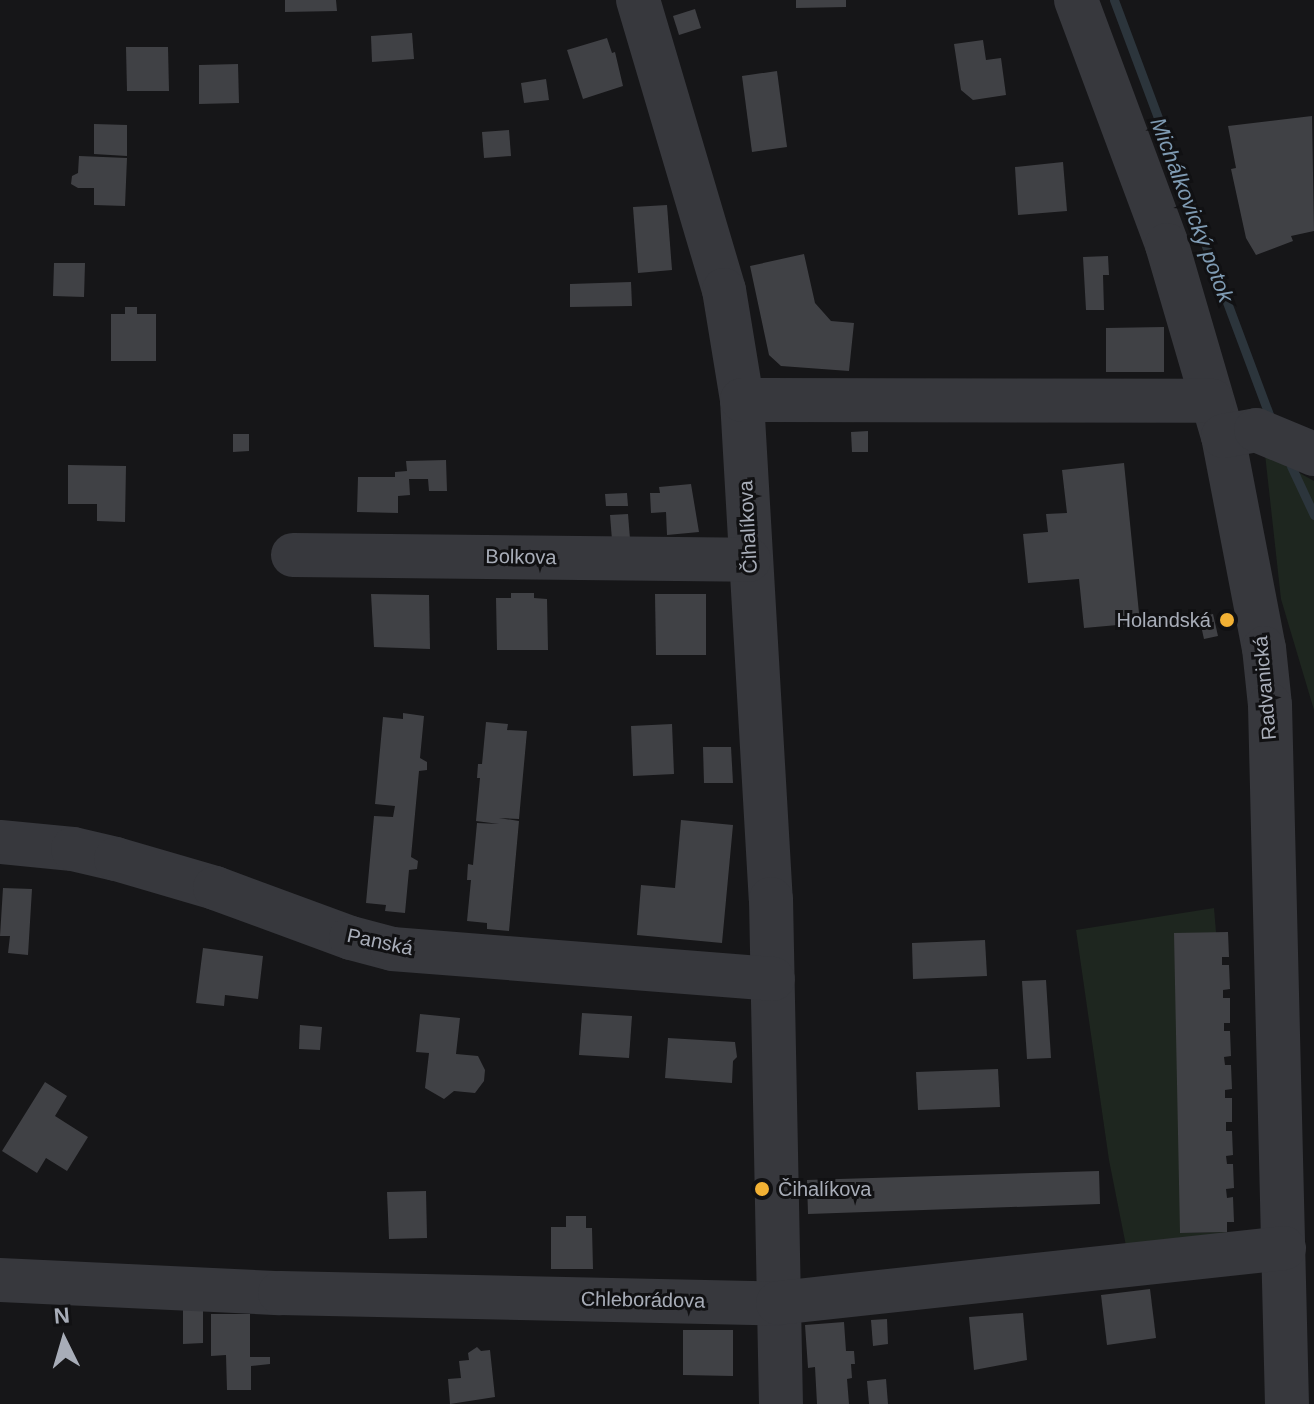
<!DOCTYPE html>
<html>
<head>
<meta charset="utf-8">
<style>
	body { margin:0 }
	#map { position:relative; width:1314px; height:1404px; overflow:hidden; background:#161618; font-family:Arial,sans-serif }
	div>[style] { position:absolute }
	.green>* { inset:0; background:#1e261f }
	.stream>* { height:9px; margin:-4.5px; padding:0 4.5px; transform-origin:4.5px; border-radius:4.5px; background:#2c353c }
	.building>* { inset:0; background:#404145 }
	.minor>* { height:44px; margin:-22px; padding:0 22px; transform-origin:22px; border-radius:22px; background:#37383d }
	.dots>* { width:22px; height:22px; translate:-50% -50%; box-sizing:border-box; border:4px solid #111113; border-radius:50% }
	span { translate:-50% -50%; white-space:nowrap; text-align:center; line-height:1.15; -webkit-text-stroke:6px #111113; paint-order:stroke }
	.street-label { font-size:20px; color:#a8adb8 }
	.poi-label { font-size:20px; color:#a8adb8 }
	.right { translate:-100% -50%; text-align:right }
	.left { translate:0 -50%; text-align:left }
	.water-label { font-size:22px; color:#7f9bb3; font-style:italic }
	.north { position:absolute; left:24px; top:1300px; width:80px; height:80px; -webkit-text-stroke:6px #111113; paint-order:stroke; rotate:355deg; font-size:22px; font-weight:700; line-height:32px; text-align:center; color:#a8adb8 }
	.north::after { content:''; display:block; margin:auto; width:28px; height:36px; background:#a8adb8; clip-path:polygon(50% 0,100% 100%,50% 72%,0 100%) }
</style>
</head>
<body>
<div id="map">
	<div class="green">
		<div style="clip-path:polygon(1265px 454px,1314px 481px,1314px 710px,1281px 599px)"></div>
		<div style="clip-path:polygon(1214px 908px,1216px 932px,1181px 1233px,1227px 1232px,1228px 1248px,1128px 1256px,1109px 1160px,1076px 930px)"></div>
	</div>
	<div class="stream">
		<div style="left:1114px;top:0;width:447px;rotate:69.5deg"></div>
		<div style="left:1291px;top:466px;width:54px;rotate:64.9deg"></div>
	</div>
	<div class="building">
		<div style="clip-path:polygon(285px 0,336px 0,337px 11px,285px 12px)"></div>
		<div style="clip-path:polygon(796px 0,846px 0,846px 7px,796px 8px)"></div>
		<div style="clip-path:polygon(695px 9px,701px 28px,679px 35px,673px 16px)"></div>
		<div style="clip-path:polygon(412px 33px,414px 59px,372px 62px,371px 36px)"></div>
		<div style="clip-path:polygon(607px 38px,612px 53px,615px 52px,623px 86px,583px 99px,567px 50px)"></div>
		<div style="clip-path:polygon(983px 40px,986px 60px,1001px 58px,1006px 95px,973px 100px,961px 90px,954px 44px)"></div>
		<div style="clip-path:polygon(126px 47px,168px 47px,169px 91px,127px 91px)"></div>
		<div style="clip-path:polygon(238px 64px,239px 103px,199px 104px,199px 65px)"></div>
		<div style="clip-path:polygon(777px 71px,787px 147px,752px 152px,742px 76px)"></div>
		<div style="clip-path:polygon(546px 79px,549px 100px,524px 103px,521px 83px)"></div>
		<div style="clip-path:polygon(1312px 116px,1314px 231px,1291px 236px,1293px 241px,1256px 255px,1246px 238px,1231px 169px,1236px 168px,1228px 126px)"></div>
		<div style="clip-path:polygon(94px 124px,127px 125px,127px 156px,94px 154px)"></div>
		<div style="clip-path:polygon(509px 130px,511px 156px,484px 158px,482px 132px)"></div>
		<div style="clip-path:polygon(79px 156px,127px 158px,125px 206px,94px 205px,94px 188px,78px 188px,71px 184px,72px 176px,78px 173px)"></div>
		<div style="clip-path:polygon(1063px 162px,1067px 211px,1018px 215px,1015px 167px)"></div>
		<div style="clip-path:polygon(667px 205px,672px 270px,638px 273px,633px 207px)"></div>
		<div style="clip-path:polygon(804px 254px,815px 303px,831px 321px,854px 323px,849px 371px,781px 366px,769px 355px,750px 266px)"></div>
		<div style="clip-path:polygon(1108px 256px,1109px 275px,1103px 275px,1104px 310px,1086px 310px,1083px 257px)"></div>
		<div style="clip-path:polygon(54px 263px,85px 263px,84px 297px,53px 296px)"></div>
		<div style="clip-path:polygon(631px 282px,632px 306px,570px 307px,570px 284px)"></div>
		<div style="clip-path:polygon(125px 307px,137px 307px,137px 314px,156px 314px,156px 361px,111px 361px,111px 314px,125px 314px)"></div>
		<div style="clip-path:polygon(1164px 327px,1164px 372px,1106px 372px,1106px 328px)"></div>
		<div style="clip-path:polygon(868px 431px,868px 452px,852px 452px,851px 432px)"></div>
		<div style="clip-path:polygon(233px 434px,249px 434px,249px 451px,233px 452px)"></div>
		<div style="clip-path:polygon(446px 460px,447px 491px,429px 491px,428px 479px,409px 479px,410px 495px,398px 496px,398px 513px,357px 512px,358px 477px,395px 477px,395px 472px,407px 471px,406px 461px)"></div>
		<div style="clip-path:polygon(1124px 463px,1140px 623px,1084px 628px,1079px 579px,1028px 583px,1023px 534px,1048px 532px,1046px 514px,1067px 513px,1062px 470px)"></div>
		<div style="clip-path:polygon(68px 465px,126px 466px,125px 522px,97px 521px,97px 504px,68px 504px)"></div>
		<div style="clip-path:polygon(691px 484px,699px 532px,667px 535px,666px 512px,651px 513px,650px 493px,660px 493px,659px 487px)"></div>
		<div style="clip-path:polygon(627px 493px,628px 506px,606px 506px,605px 494px)"></div>
		<div style="clip-path:polygon(628px 514px,630px 539px,612px 540px,610px 515px)"></div>
		<div style="clip-path:polygon(511px 593px,534px 593px,534px 598px,547px 599px,548px 650px,497px 650px,496px 598px,511px 598px)"></div>
		<div style="clip-path:polygon(371px 594px,429px 595px,430px 649px,374px 647px)"></div>
		<div style="clip-path:polygon(655px 594px,706px 594px,706px 655px,656px 655px)"></div>
		<div style="clip-path:polygon(1213px 614px,1218px 636px,1204px 639px,1199px 617px)"></div>
		<div style="clip-path:polygon(403px 713px,424px 716px,420px 758px,427px 762px,427px 770px,419px 771px,411px 857px,418px 861px,417px 869px,409px 870px,405px 913px,385px 911px,386px 905px,366px 903px,374px 816px,393px 817px,395px 806px,375px 804px,383px 717px,403px 719px)"></div>
		<div style="clip-path:polygon(486px 722px,508px 724px,507px 730px,527px 731px,519px 819px,499px 818px,519px 821px,509px 931px,487px 929px,487px 923px,467px 921px,471px 880px,467px 880px,468px 864px,473px 865px,477px 823px,499px 824px,476px 821px,480px 778px,477px 778px,478px 764px,482px 764px)"></div>
		<div style="clip-path:polygon(672px 724px,674px 774px,633px 776px,631px 726px)"></div>
		<div style="clip-path:polygon(703px 747px,731px 747px,733px 783px,704px 783px)"></div>
		<div style="clip-path:polygon(681px 820px,733px 825px,722px 943px,637px 935px,641px 885px,675px 888px)"></div>
		<div style="clip-path:polygon(3px 888px,32px 889px,28px 955px,8px 953px,10px 936px,0 936px)"></div>
		<div style="clip-path:polygon(1228px 932px,1229px 957px,1222px 957px,1222px 965px,1229px 965px,1230px 989px,1223px 990px,1223px 998px,1230px 998px,1230px 1023px,1224px 1023px,1224px 1031px,1230px 1031px,1231px 1056px,1224px 1057px,1225px 1065px,1231px 1065px,1232px 1089px,1225px 1090px,1225px 1098px,1232px 1098px,1232px 1122px,1226px 1122px,1226px 1131px,1232px 1131px,1233px 1155px,1226px 1156px,1227px 1164px,1233px 1164px,1234px 1188px,1226px 1189px,1227px 1198px,1233px 1197px,1234px 1222px,1227px 1222px,1227px 1232px,1180px 1233px,1174px 933px)"></div>
		<div style="clip-path:polygon(985px 940px,987px 976px,913px 979px,912px 943px)"></div>
		<div style="clip-path:polygon(203px 948px,263px 956px,258px 999px,225px 995px,224px 1006px,196px 1003px)"></div>
		<div style="clip-path:polygon(1046px 980px,1051px 1058px,1027px 1059px,1022px 981px)"></div>
		<div style="clip-path:polygon(582px 1013px,632px 1016px,629px 1058px,579px 1055px)"></div>
		<div style="clip-path:polygon(420px 1014px,460px 1018px,456px 1054px,478px 1056px,485px 1070px,484px 1081px,475px 1093px,454px 1091px,444px 1099px,425px 1088px,429px 1053px,416px 1052px)"></div>
		<div style="clip-path:polygon(300px 1025px,322px 1027px,320px 1050px,299px 1049px)"></div>
		<div style="clip-path:polygon(668px 1038px,735px 1042px,737px 1057px,733px 1061px,732px 1083px,665px 1078px)"></div>
		<div style="clip-path:polygon(998px 1069px,1000px 1107px,918px 1110px,916px 1072px)"></div>
		<div style="clip-path:polygon(45px 1082px,67px 1096px,55px 1116px,88px 1137px,67px 1171px,46px 1158px,37px 1173px,2px 1151px)"></div>
		<div style="clip-path:polygon(1099px 1171px,1100px 1204px,808px 1214px,807px 1180px)"></div>
		<div style="clip-path:polygon(426px 1191px,427px 1238px,389px 1239px,387px 1192px)"></div>
		<div style="clip-path:polygon(566px 1216px,586px 1216px,586px 1228px,592px 1228px,593px 1269px,551px 1269px,551px 1227px,566px 1227px)"></div>
		<div style="clip-path:polygon(1150px 1289px,1156px 1338px,1107px 1345px,1101px 1295px)"></div>
		<div style="clip-path:polygon(183px 1302px,203px 1303px,203px 1343px,183px 1344px)"></div>
		<div style="clip-path:polygon(1023px 1313px,1027px 1360px,974px 1370px,969px 1317px)"></div>
		<div style="clip-path:polygon(211px 1314px,250px 1314px,250px 1357px,270px 1357px,270px 1364px,251px 1366px,251px 1390px,227px 1390px,226px 1355px,211px 1356px)"></div>
		<div style="clip-path:polygon(887px 1319px,888px 1344px,873px 1346px,871px 1320px)"></div>
		<div style="clip-path:polygon(844px 1322px,846px 1351px,854px 1351px,855px 1364px,851px 1364px,852px 1378px,847px 1379px,849px 1404px,817px 1404px,815px 1367px,808px 1368px,805px 1325px)"></div>
		<div style="clip-path:polygon(683px 1330px,733px 1330px,733px 1376px,683px 1375px)"></div>
		<div style="clip-path:polygon(477px 1347px,481px 1351px,490px 1350px,495px 1397px,450px 1404px,448px 1379px,461px 1378px,459px 1361px,469px 1360px,468px 1353px)"></div>
		<div style="clip-path:polygon(886px 1379px,888px 1404px,869px 1404px,867px 1381px)"></div>
	</div>
	<div class="minor">
		<div style="left:638px;top:0;width:302px;rotate:73.5deg"></div>
		<div style="left:724px;top:290px;width:111px;rotate:80.7deg"></div>
		<div style="left:742px;top:400px;width:500px;rotate:86.7deg"></div>
		<div style="left:771px;top:899px;width:505px;rotate:88.87deg"></div>
		<div style="left:1076px;top:0;width:261px;rotate:69.6deg"></div>
		<div style="left:1167px;top:245px;width:199px;rotate:73.7deg"></div>
		<div style="left:1223px;top:436px;width:216px;rotate:79.1deg"></div>
		<div style="left:1264px;top:648px;width:57px;rotate:84deg"></div>
		<div style="left:1270px;top:705px;width:699px;rotate:88.61deg"></div>
		<div style="left:742px;top:400px;width:470px;rotate:0.1deg"></div>
		<div style="left:1223px;top:436px;width:34px;rotate:-10deg"></div>
		<div style="left:1256px;top:430px;width:63px;rotate:22.5deg"></div>
		<div style="left:293px;top:555px;width:456px;rotate:0.6deg"></div>
		<div style="left:0;top:842px;width:73px;rotate:5.5deg"></div>
		<div style="left:73px;top:849px;width:44px;rotate:13.1deg"></div>
		<div style="left:116px;top:859px;width:103px;rotate:16.3deg"></div>
		<div style="left:215px;top:888px;width:145px;rotate:20.2deg"></div>
		<div style="left:351px;top:938px;width:42px;rotate:15deg"></div>
		<div style="left:392px;top:949px;width:382px;rotate:4.5deg"></div>
		<div style="left:0;top:1280px;width:280px;rotate:2.7deg"></div>
		<div style="left:280px;top:1293px;width:498px;rotate:1.2deg"></div>
		<div style="left:778px;top:1303px;width:509px;rotate:-6.2deg"></div>
	</div>
	<div class="dots">
		<div style="left:1227px;top:620px;background:#f2b134"></div>
		<div style="left:762px;top:1189px;background:#f2b134"></div>
	</div>
	<div class="street-label">
		<span style="left:748px;top:527px;rotate:-93deg">Čihalíkova</span>
		<span style="left:521px;top:557px;rotate:1deg">Bolkova</span>
		<span style="left:1265px;top:688px;rotate:-95deg">Radvanická</span>
		<span style="left:380px;top:942px;rotate:12deg">Panská</span>
		<span style="left:643px;top:1300px;rotate:1deg">Chleborádova</span>
	</div>
	<div class="poi-label">
		<span class="right" style="left:1211px;top:620px">Holandská</span>
		<span class="left" style="left:778px;top:1189px">Čihalíkova</span>
	</div>
	<div class="water-label">
		<span style="left:1192px;top:210px;rotate:69deg">Michálkovický potok</span>
	</div>
	<div class="north">N</div>
</div>
</body>
</html>
